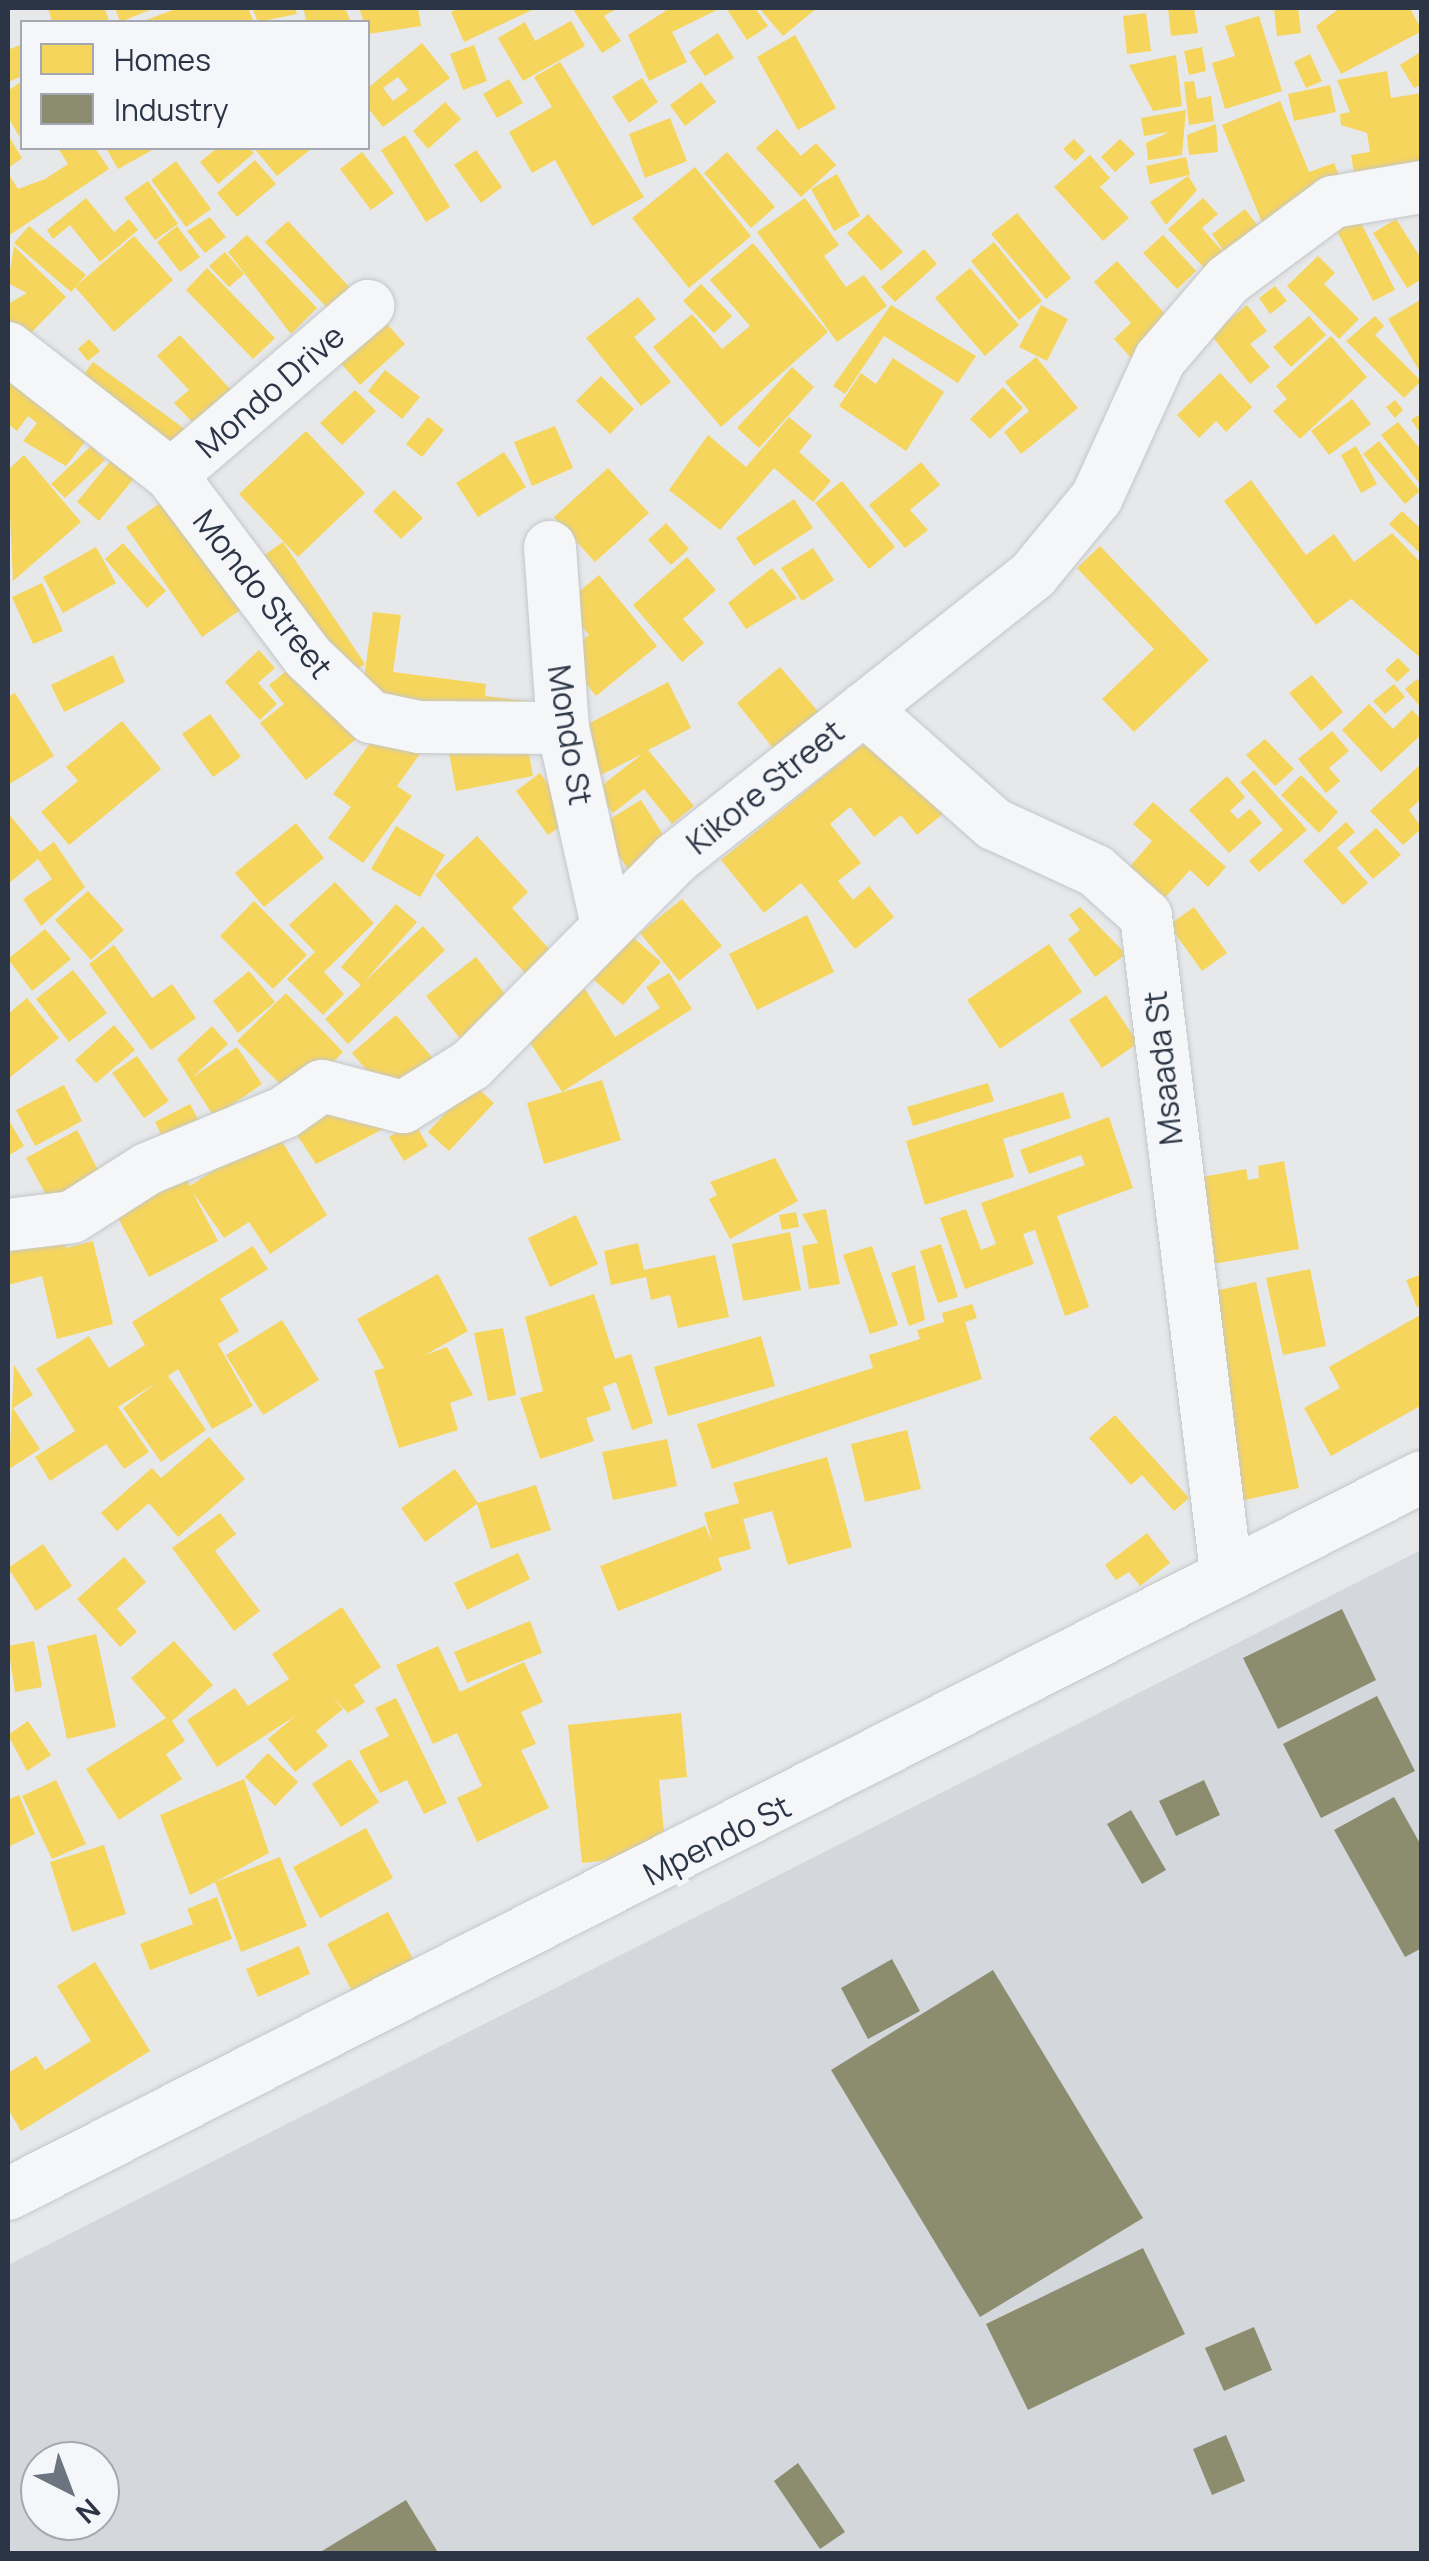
<!DOCTYPE html>
<html>
<head>
<meta charset="utf-8">
<style>
	body { margin:0 }
	#map { position:relative; width:1429px; height:2561px; overflow:hidden; background:#e6e8ea; font-family:Manrope,sans-serif }
	div>[style] { position:absolute }
	.built>* { inset:0; background:#d4d8dd }
	.homes>* { inset:0; background:#f6d55c }
	.industry>* { inset:0; background:#8c8c6e }
	.roads { filter:drop-shadow(0 0 2px #c4c6c8) drop-shadow(0 0 2px #c4c6c8) }
	.minor>* { height:52px; margin:-26px; padding:0 26px; transform-origin:26px; border-radius:26px; background:#f5f6f7 }
	span { translate:-50% -50%; white-space:nowrap; text-align:center; line-height:1.15; -webkit-text-stroke:10px #f4f6f9; paint-order:stroke }
	.street-label { font-size:32px; color:#2b3545 }
	.frame { position:absolute; inset:0; border:10px solid #2b3545; pointer-events:none }
	.legend { position:absolute; left:20px; top:20px; width:350px; height:130px; box-sizing:border-box; background:#f4f6f9; border:2px solid #a4a9b1; margin:0; padding:12px 18px; list-style:none; font-size:30px; color:#2b3545 }
	.legend li { display:flex; align-items:center; gap:20px; height:50px }
	.legend b { width:50px; border:2px solid #a4a9b1 }
	.north { position:absolute; left:20px; top:2441px; width:100px; height:100px; box-sizing:border-box; background:#f4f6f9; border:2px solid #a4a9b1; border-radius:50%; rotate:138deg; font-size:28px; font-weight:700; line-height:40px; text-align:center; color:#2b3545 }
	.north::after { content:''; display:block; margin:auto; width:35px; height:45px; background:#6c747f; clip-path:polygon(50% 0,100% 100%,50% 72%,0 100%) }
</style>
</head>
<body>
<div id="map">
	<div class="built">
		<div style="clip-path:polygon(evenodd,1421px 1550px,1421px 2553px,8px 2554px,8px 2265px,1421px 1550px,40px 2461px,100px 2461px,100px 2521px,40px 2521px,40px 2461px)"></div>
	</div>
	<div class="homes">
		<div style="clip-path:polygon(48px 8px,105px 8px,109px 22px,52px 22px)"></div>
		<div style="clip-path:polygon(115px 8px,155px 8px,120px 22px)"></div>
		<div style="clip-path:polygon(178px 8px,248px 8px,254px 22px,141px 22px)"></div>
		<div style="clip-path:polygon(252px 8px,295px 8px,297px 14px,258px 22px)"></div>
		<div style="clip-path:polygon(303px 8px,345px 8px,351px 22px,297px 22px,306px 19px)"></div>
		<div style="clip-path:polygon(359px 8px,418px 8px,421px 26px,368px 34px)"></div>
		<div style="clip-path:polygon(460px 8px,531px 8px,532px 10px,464px 42px,451px 12px)"></div>
		<div style="clip-path:polygon(572px 8px,618px 8px,604px 16px,621px 41px,602px 53px)"></div>
		<div style="clip-path:polygon(670px 8px,721px 8px,672px 32px,687px 62px,649px 81px,628px 35px)"></div>
		<div style="clip-path:polygon(726px 8px,755px 8px,768px 26px,747px 40px)"></div>
		<div style="clip-path:polygon(759px 8px,817px 8px,783px 36px)"></div>
		<div style="clip-path:polygon(1168px 8px,1194px 8px,1198px 33px,1171px 36px)"></div>
		<div style="clip-path:polygon(1274px 8px,1298px 8px,1301px 33px,1277px 36px)"></div>
		<div style="clip-path:polygon(1340px 8px,1410px 8px,1422px 31px,1341px 74px,1316px 26px)"></div>
		<div style="clip-path:polygon(1146px 13px,1151px 51px,1127px 54px,1123px 16px)"></div>
		<div style="clip-path:polygon(1259px 16px,1282px 91px,1225px 109px,1212px 63px,1235px 56px,1225px 26px)"></div>
		<div style="clip-path:polygon(571px 21px,585px 46px,523px 81px,498px 38px,525px 22px,535px 41px)"></div>
		<div style="clip-path:polygon(718px 33px,734px 58px,705px 76px,689px 52px)"></div>
		<div style="clip-path:polygon(795px 35px,836px 108px,798px 130px,757px 57px)"></div>
		<div style="clip-path:polygon(evenodd,422px 43px,450px 78px,383px 127px,368px 108px,368px 88px,422px 43px,398px 77px,408px 90px,393px 101px,383px 88px,398px 77px)"></div>
		<div style="clip-path:polygon(22px 44px,22px 76px,8px 82px,8px 50px)"></div>
		<div style="clip-path:polygon(474px 45px,487px 81px,463px 90px,450px 54px)"></div>
		<div style="clip-path:polygon(1202px 47px,1206px 71px,1189px 75px,1184px 51px)"></div>
		<div style="clip-path:polygon(1422px 51px,1422px 84px,1414px 88px,1400px 65px)"></div>
		<div style="clip-path:polygon(1310px 54px,1322px 81px,1306px 88px,1294px 62px)"></div>
		<div style="clip-path:polygon(1176px 55px,1182px 106px,1153px 111px,1129px 65px)"></div>
		<div style="clip-path:polygon(560px 62px,644px 197px,592px 226px,555px 160px,532px 173px,509px 132px,552px 107px,534px 77px)"></div>
		<div style="clip-path:polygon(1387px 71px,1391px 98px,1422px 93px,1422px 166px,1355px 178px,1351px 155px,1370px 152px,1367px 133px,1341px 125px,1340px 114px,1350px 112px,1337px 80px)"></div>
		<div style="clip-path:polygon(642px 78px,658px 102px,629px 123px,612px 97px)"></div>
		<div style="clip-path:polygon(509px 79px,523px 103px,497px 118px,483px 94px)"></div>
		<div style="clip-path:polygon(22px 81px,22px 141px,8px 117px,8px 91px)"></div>
		<div style="clip-path:polygon(1194px 81px,1197px 99px,1211px 96px,1214px 121px,1189px 125px,1184px 82px)"></div>
		<div style="clip-path:polygon(701px 82px,716px 102px,685px 126px,670px 105px)"></div>
		<div style="clip-path:polygon(1330px 85px,1336px 112px,1294px 121px,1288px 94px)"></div>
		<div style="clip-path:polygon(1280px 101px,1309px 172px,1334px 163px,1345px 190px,1266px 232px,1222px 125px)"></div>
		<div style="clip-path:polygon(445px 102px,461px 119px,428px 149px,413px 131px)"></div>
		<div style="clip-path:polygon(1186px 110px,1182px 155px,1148px 160px,1146px 143px,1169px 132px,1144px 136px,1141px 118px)"></div>
		<div style="clip-path:polygon(670px 118px,687px 161px,645px 178px,629px 134px)"></div>
		<div style="clip-path:polygon(1216px 124px,1218px 152px,1189px 155px,1187px 135px)"></div>
		<div style="clip-path:polygon(777px 129px,801px 156px,816px 143px,836px 165px,801px 197px,756px 148px)"></div>
		<div style="clip-path:polygon(8px 135px,22px 158px,8px 168px)"></div>
		<div style="clip-path:polygon(405px 135px,450px 207px,426px 222px,381px 150px)"></div>
		<div style="clip-path:polygon(1074px 139px,1085px 151px,1075px 161px,1063px 149px)"></div>
		<div style="clip-path:polygon(1120px 139px,1135px 154px,1115px 172px,1101px 157px)"></div>
		<div style="clip-path:polygon(58px 148px,95px 148px,109px 169px,8px 236px,8px 173px,18px 189px,45px 179px,68px 164px)"></div>
		<div style="clip-path:polygon(106px 148px,156px 148px,118px 169px)"></div>
		<div style="clip-path:polygon(217px 148px,249px 148px,254px 153px,218px 184px,200px 162px)"></div>
		<div style="clip-path:polygon(254px 148px,309px 148px,310px 150px,277px 176px)"></div>
		<div style="clip-path:polygon(476px 150px,502px 187px,481px 203px,454px 165px)"></div>
		<div style="clip-path:polygon(362px 152px,394px 193px,371px 210px,340px 169px)"></div>
		<div style="clip-path:polygon(727px 152px,775px 207px,751px 228px,704px 173px)"></div>
		<div style="clip-path:polygon(1090px 155px,1110px 178px,1100px 187px,1129px 218px,1103px 241px,1054px 187px)"></div>
		<div style="clip-path:polygon(1186px 157px,1190px 175px,1150px 184px,1146px 166px)"></div>
		<div style="clip-path:polygon(255px 160px,276px 184px,237px 217px,217px 193px)"></div>
		<div style="clip-path:polygon(176px 161px,211px 209px,186px 227px,151px 180px)"></div>
		<div style="clip-path:polygon(695px 167px,751px 236px,689px 288px,632px 218px)"></div>
		<div style="clip-path:polygon(837px 174px,860px 216px,834px 231px,811px 189px)"></div>
		<div style="clip-path:polygon(1188px 176px,1197px 190px,1166px 225px,1150px 202px)"></div>
		<div style="clip-path:polygon(148px 181px,178px 224px,155px 240px,124px 198px)"></div>
		<div style="clip-path:polygon(86px 198px,114px 232px,129px 219px,138px 230px,100px 262px,70px 225px,53px 239px,47px 230px)"></div>
		<div style="clip-path:polygon(805px 198px,839px 245px,824px 256px,846px 287px,864px 275px,887px 306px,837px 342px,757px 232px)"></div>
		<div style="clip-path:polygon(1203px 198px,1218px 214px,1202px 228px,1224px 253px,1206px 270px,1168px 229px)"></div>
		<div style="clip-path:polygon(1245px 209px,1261px 230px,1227px 256px,1212px 234px)"></div>
		<div style="clip-path:polygon(1017px 213px,1071px 278px,1046px 299px,991px 234px)"></div>
		<div style="clip-path:polygon(868px 214px,903px 252px,881px 271px,847px 233px)"></div>
		<div style="clip-path:polygon(210px 217px,226px 237px,205px 253px,187px 231px)"></div>
		<div style="clip-path:polygon(1358px 217px,1395px 290px,1373px 301px,1336px 229px)"></div>
		<div style="clip-path:polygon(1396px 219px,1422px 260px,1422px 279px,1407px 288px,1373px 233px)"></div>
		<div style="clip-path:polygon(288px 221px,354px 292px,332px 313px,265px 242px)"></div>
		<div style="clip-path:polygon(29px 226px,86px 275px,71px 292px,14px 243px)"></div>
		<div style="clip-path:polygon(177px 226px,200px 257px,180px 272px,157px 242px)"></div>
		<div style="clip-path:polygon(247px 235px,317px 308px,291px 334px,228px 252px)"></div>
		<div style="clip-path:polygon(1163px 235px,1196px 271px,1177px 289px,1143px 253px)"></div>
		<div style="clip-path:polygon(134px 236px,173px 280px,114px 332px,75px 287px)"></div>
		<div style="clip-path:polygon(994px 242px,1042px 301px,1019px 320px,971px 261px)"></div>
		<div style="clip-path:polygon(753px 243px,828px 332px,721px 427px,653px 347px,692px 314px,722px 349px,750px 326px,710px 280px)"></div>
		<div style="clip-path:polygon(14px 246px,66px 297px,18px 346px,8px 337px,8px 304px,27px 293px,8px 283px)"></div>
		<div style="clip-path:polygon(924px 249px,937px 264px,895px 302px,881px 287px)"></div>
		<div style="clip-path:polygon(225px 252px,244px 274px,229px 287px,209px 266px)"></div>
		<div style="clip-path:polygon(1318px 256px,1335px 273px,1324px 284px,1359px 319px,1339px 339px,1287px 286px)"></div>
		<div style="clip-path:polygon(1117px 261px,1175px 325px,1134px 361px,1114px 339px,1131px 323px,1094px 282px)"></div>
		<div style="clip-path:polygon(207px 268px,275px 338px,253px 359px,186px 290px)"></div>
		<div style="clip-path:polygon(970px 268px,1019px 325px,985px 356px,935px 298px)"></div>
		<div style="clip-path:polygon(701px 284px,732px 316px,714px 333px,683px 301px)"></div>
		<div style="clip-path:polygon(1275px 286px,1287px 301px,1270px 314px,1259px 298px)"></div>
		<div style="clip-path:polygon(638px 297px,656px 319px,634px 337px,671px 382px,641px 406px,586px 338px)"></div>
		<div style="clip-path:polygon(1422px 299px,1422px 368px,1419px 370px,1388px 319px)"></div>
		<div style="clip-path:polygon(891px 305px,976px 356px,958px 383px,884px 336px,845px 394px,833px 386px)"></div>
		<div style="clip-path:polygon(1041px 305px,1068px 319px,1047px 361px,1019px 347px)"></div>
		<div style="clip-path:polygon(1247px 305px,1267px 331px,1250px 344px,1270px 367px,1250px 384px,1211px 335px)"></div>
		<div style="clip-path:polygon(375px 311px,405px 344px,360px 385px,330px 351px)"></div>
		<div style="clip-path:polygon(1309px 316px,1326px 335px,1291px 367px,1273px 347px)"></div>
		<div style="clip-path:polygon(1375px 316px,1384px 326px,1375px 335px,1421px 381px,1404px 398px,1346px 341px)"></div>
		<div style="clip-path:polygon(180px 335px,234px 393px,197px 427px,174px 403px,189px 390px,157px 356px)"></div>
		<div style="clip-path:polygon(1331px 336px,1367px 377px,1300px 439px,1273px 411px,1287px 399px,1276px 386px)"></div>
		<div style="clip-path:polygon(89px 339px,100px 351px,88px 361px,78px 349px)"></div>
		<div style="clip-path:polygon(8px 355px,94px 430px,66px 466px,23px 441px,37px 423px,28px 416px,17px 431px,8px 424px)"></div>
		<div style="clip-path:polygon(1036px 357px,1078px 408px,1021px 454px,1004px 432px,1029px 411px,1005px 382px)"></div>
		<div style="clip-path:polygon(893px 358px,944px 392px,906px 451px,839px 406px,861px 373px,876px 384px)"></div>
		<div style="clip-path:polygon(93px 362px,193px 435px,176px 459px,76px 385px)"></div>
		<div style="clip-path:polygon(792px 367px,814px 387px,759px 448px,737px 428px)"></div>
		<div style="clip-path:polygon(385px 370px,420px 397px,402px 419px,368px 391px)"></div>
		<div style="clip-path:polygon(1220px 373px,1252px 407px,1226px 432px,1216px 421px,1199px 438px,1177px 415px)"></div>
		<div style="clip-path:polygon(601px 376px,634px 409px,610px 434px,576px 401px)"></div>
		<div style="clip-path:polygon(1003px 387px,1023px 408px,990px 439px,970px 419px)"></div>
		<div style="clip-path:polygon(355px 390px,376px 411px,342px 445px,320px 423px)"></div>
		<div style="clip-path:polygon(1352px 399px,1371px 424px,1329px 455px,1311px 431px)"></div>
		<div style="clip-path:polygon(1395px 400px,1403px 410px,1395px 418px,1386px 407px)"></div>
		<div style="clip-path:polygon(1422px 413px,1422px 435px,1411px 420px)"></div>
		<div style="clip-path:polygon(428px 417px,444px 430px,422px 457px,406px 444px)"></div>
		<div style="clip-path:polygon(789px 417px,812px 436px,799px 452px,831px 481px,813px 502px,774px 468px,720px 530px,669px 490px,708px 435px,746px 467px)"></div>
		<div style="clip-path:polygon(1398px 422px,1422px 451px,1422px 486px,1381px 435px)"></div>
		<div style="clip-path:polygon(555px 426px,573px 468px,532px 486px,514px 442px)"></div>
		<div style="clip-path:polygon(306px 431px,365px 493px,298px 557px,239px 494px)"></div>
		<div style="clip-path:polygon(1379px 441px,1420px 491px,1405px 504px,1363px 454px)"></div>
		<div style="clip-path:polygon(91px 446px,105px 460px,65px 498px,51px 484px)"></div>
		<div style="clip-path:polygon(1356px 446px,1377px 484px,1361px 493px,1341px 455px)"></div>
		<div style="clip-path:polygon(504px 452px,526px 487px,478px 517px,456px 483px)"></div>
		<div style="clip-path:polygon(117px 453px,140px 471px,99px 521px,77px 502px)"></div>
		<div style="clip-path:polygon(24px 455px,81px 522px,13px 581px,8px 470px)"></div>
		<div style="clip-path:polygon(921px 462px,940px 485px,910px 510px,928px 530px,905px 548px,869px 505px)"></div>
		<div style="clip-path:polygon(608px 468px,649px 513px,595px 562px,554px 517px)"></div>
		<div style="clip-path:polygon(1251px 480px,1306px 555px,1334px 534px,1354px 562px,1392px 533px,1419px 561px,1422px 659px,1351px 599px,1316px 625px,1224px 501px)"></div>
		<div style="clip-path:polygon(842px 481px,895px 547px,869px 569px,815px 503px)"></div>
		<div style="clip-path:polygon(183px 487px,260px 596px,202px 637px,126px 527px)"></div>
		<div style="clip-path:polygon(394px 490px,423px 518px,401px 539px,373px 511px)"></div>
		<div style="clip-path:polygon(794px 499px,813px 528px,754px 566px,736px 538px)"></div>
		<div style="clip-path:polygon(1402px 511px,1422px 530px,1422px 555px,1389px 524px)"></div>
		<div style="clip-path:polygon(666px 523px,689px 549px,671px 565px,648px 540px)"></div>
		<div style="clip-path:polygon(283px 542px,365px 664px,340px 681px,257px 560px)"></div>
		<div style="clip-path:polygon(123px 543px,166px 591px,147px 608px,105px 559px)"></div>
		<div style="clip-path:polygon(1100px 546px,1209px 660px,1134px 732px,1102px 699px,1154px 649px,1077px 568px)"></div>
		<div style="clip-path:polygon(96px 547px,116px 583px,63px 613px,43px 577px)"></div>
		<div style="clip-path:polygon(813px 548px,834px 580px,802px 601px,781px 568px)"></div>
		<div style="clip-path:polygon(687px 557px,716px 590px,683px 619px,704px 643px,682px 662px,633px 605px)"></div>
		<div style="clip-path:polygon(772px 568px,797px 598px,746px 629px,728px 603px)"></div>
		<div style="clip-path:polygon(599px 575px,657px 646px,596px 696px,564px 656px,589px 635px,564px 604px)"></div>
		<div style="clip-path:polygon(42px 583px,63px 631px,33px 644px,12px 597px)"></div>
		<div style="clip-path:polygon(373px 612px,401px 615px,393px 672px,486px 684px,485px 696px,543px 703px,526px 737px,533px 776px,456px 791px,447px 742px,427px 744px,397px 786px,412px 796px,363px 863px,328px 838px,351px 807px,333px 794px,387px 720px,359px 716px)"></div>
		<div style="clip-path:polygon(259px 650px,275px 668px,258px 683px,277px 704px,260px 720px,225px 682px)"></div>
		<div style="clip-path:polygon(113px 655px,125px 682px,64px 712px,51px 685px)"></div>
		<div style="clip-path:polygon(1398px 658px,1410px 670px,1397px 682px,1385px 670px)"></div>
		<div style="clip-path:polygon(300px 660px,361px 735px,306px 780px,260px 723px,284px 704px,269px 685px)"></div>
		<div style="clip-path:polygon(780px 667px,822px 716px,777px 753px,737px 703px)"></div>
		<div style="clip-path:polygon(1312px 675px,1343px 712px,1321px 731px,1289px 693px)"></div>
		<div style="clip-path:polygon(1417px 679px,1422px 684px,1422px 709px,1405px 689px)"></div>
		<div style="clip-path:polygon(668px 682px,691px 728px,648px 750px,694px 806px,672px 824px,644px 789px,613px 813px,595px 791px,642px 754px,591px 780px,567px 735px)"></div>
		<div style="clip-path:polygon(1394px 684px,1405px 697px,1385px 714px,1373px 701px)"></div>
		<div style="clip-path:polygon(15px 693px,54px 756px,8px 785px,8px 697px)"></div>
		<div style="clip-path:polygon(1369px 704px,1393px 729px,1412px 710px,1422px 720px,1422px 734px,1381px 772px,1342px 730px)"></div>
		<div style="clip-path:polygon(210px 714px,241px 757px,213px 777px,182px 734px)"></div>
		<div style="clip-path:polygon(122px 721px,161px 769px,69px 845px,41px 812px,78px 781px,66px 767px)"></div>
		<div style="clip-path:polygon(1332px 731px,1349px 751px,1329px 768px,1340px 781px,1326px 793px,1298px 759px)"></div>
		<div style="clip-path:polygon(878px 732px,944px 813px,917px 835px,901px 815px,874px 837px,850px 807px,830px 824px,861px 863px,838px 881px,853px 900px,869px 886px,894px 917px,855px 949px,801px 883px,764px 913px,721px 860px)"></div>
		<div style="clip-path:polygon(1265px 739px,1294px 769px,1275px 786px,1246px 755px)"></div>
		<div style="clip-path:polygon(1422px 763px,1422px 798px,1409px 810px,1422px 828px,1403px 845px,1370px 811px)"></div>
		<div style="clip-path:polygon(1254px 770px,1307px 830px,1259px 872px,1249px 861px,1283px 830px,1240px 782px)"></div>
		<div style="clip-path:polygon(540px 773px,573px 818px,548px 835px,516px 791px)"></div>
		<div style="clip-path:polygon(1301px 775px,1338px 812px,1319px 833px,1281px 795px)"></div>
		<div style="clip-path:polygon(1227px 776px,1245px 797px,1230px 811px,1238px 819px,1250px 809px,1262px 823px,1229px 853px,1189px 810px)"></div>
		<div style="clip-path:polygon(641px 800px,673px 850px,632px 876px,600px 825px)"></div>
		<div style="clip-path:polygon(1153px 802px,1226px 867px,1208px 887px,1190px 870px,1161px 902px,1126px 871px,1152px 841px,1133px 824px)"></div>
		<div style="clip-path:polygon(8px 813px,40px 852px,54px 842px,85px 887px,41px 926px,23px 899px,52px 879px,38px 859px,8px 884px)"></div>
		<div style="clip-path:polygon(1346px 822px,1355px 832px,1337px 848px,1368px 883px,1343px 905px,1303px 861px)"></div>
		<div style="clip-path:polygon(296px 823px,324px 858px,264px 907px,235px 873px)"></div>
		<div style="clip-path:polygon(396px 826px,445px 855px,420px 897px,371px 869px)"></div>
		<div style="clip-path:polygon(1376px 828px,1401px 855px,1373px 879px,1349px 852px)"></div>
		<div style="clip-path:polygon(477px 836px,528px 892px,512px 908px,560px 961px,535px 984px,435px 875px)"></div>
		<div style="clip-path:polygon(335px 882px,374px 923px,324px 972px,344px 994px,323px 1015px,287px 979px,315px 952px,289px 925px)"></div>
		<div style="clip-path:polygon(88px 891px,124px 930px,91px 960px,55px 920px)"></div>
		<div style="clip-path:polygon(682px 899px,722px 946px,679px 981px,640px 933px)"></div>
		<div style="clip-path:polygon(254px 901px,307px 955px,273px 989px,220px 936px)"></div>
		<div style="clip-path:polygon(396px 904px,417px 922px,364px 982px,423px 926px,445px 950px,348px 1044px,325px 1019px,361px 985px,341px 967px)"></div>
		<div style="clip-path:polygon(1080px 907px,1126px 954px,1095px 977px,1068px 939px,1080px 930px,1069px 915px)"></div>
		<div style="clip-path:polygon(1194px 907px,1227px 953px,1202px 971px,1169px 925px)"></div>
		<div style="clip-path:polygon(807px 915px,834px 972px,757px 1010px,729px 954px)"></div>
		<div style="clip-path:polygon(45px 929px,71px 959px,32px 991px,8px 959px)"></div>
		<div style="clip-path:polygon(627px 932px,661px 962px,623px 1005px,589px 976px)"></div>
		<div style="clip-path:polygon(1049px 944px,1082px 992px,1000px 1049px,967px 1000px)"></div>
		<div style="clip-path:polygon(114px 945px,152px 998px,172px 984px,196px 1018px,151px 1050px,89px 964px)"></div>
		<div style="clip-path:polygon(476px 957px,519px 1012px,470px 1051px,426px 996px)"></div>
		<div style="clip-path:polygon(73px 970px,107px 1013px,69px 1042px,36px 999px)"></div>
		<div style="clip-path:polygon(249px 971px,275px 1002px,238px 1033px,213px 1001px)"></div>
		<div style="clip-path:polygon(669px 973px,692px 1009px,562px 1092px,522px 1030px,585px 989px,615px 1037px,660px 1008px,646px 987px)"></div>
		<div style="clip-path:polygon(286px 993px,343px 1052px,295px 1099px,237px 1041px)"></div>
		<div style="clip-path:polygon(1106px 995px,1138px 1043px,1102px 1068px,1069px 1020px)"></div>
		<div style="clip-path:polygon(27px 998px,59px 1038px,8px 1079px,8px 1014px)"></div>
		<div style="clip-path:polygon(396px 1015px,437px 1063px,393px 1101px,352px 1053px)"></div>
		<div style="clip-path:polygon(114px 1025px,135px 1050px,96px 1083px,75px 1060px)"></div>
		<div style="clip-path:polygon(212px 1026px,228px 1044px,193px 1077px,237px 1047px,262px 1084px,214px 1117px,177px 1059px)"></div>
		<div style="clip-path:polygon(137px 1056px,169px 1101px,144px 1118px,112px 1073px)"></div>
		<div style="clip-path:polygon(602px 1080px,621px 1140px,544px 1164px,527px 1103px)"></div>
		<div style="clip-path:polygon(988px 1083px,994px 1101px,913px 1126px,907px 1107px)"></div>
		<div style="clip-path:polygon(473px 1084px,494px 1103px,449px 1151px,428px 1132px)"></div>
		<div style="clip-path:polygon(64px 1085px,82px 1121px,35px 1146px,16px 1110px)"></div>
		<div style="clip-path:polygon(1063px 1092px,1071px 1118px,1003px 1139px,1014px 1177px,925px 1205px,906px 1141px)"></div>
		<div style="clip-path:polygon(328px 1093px,348px 1122px,375px 1104px,389px 1126px,316px 1164px,287px 1120px)"></div>
		<div style="clip-path:polygon(190px 1104px,202px 1127px,166px 1144px,155px 1122px)"></div>
		<div style="clip-path:polygon(1109px 1117px,1133px 1188px,1057px 1216px,1089px 1307px,1065px 1316px,1035px 1230px,1023px 1234px,1034px 1264px,965px 1289px,940px 1218px,966px 1209px,981px 1250px,996px 1244px,981px 1203px,1085px 1165px,1081px 1155px,1029px 1174px,1020px 1150px)"></div>
		<div style="clip-path:polygon(8px 1119px,24px 1146px,8px 1156px)"></div>
		<div style="clip-path:polygon(414px 1122px,428px 1146px,404px 1161px,389px 1137px)"></div>
		<div style="clip-path:polygon(77px 1130px,107px 1187px,57px 1215px,26px 1158px)"></div>
		<div style="clip-path:polygon(275px 1130px,327px 1215px,270px 1254px,249px 1222px,224px 1238px,192px 1191px,218px 1241px,149px 1277px,116px 1214px,186px 1178px,190px 1186px)"></div>
		<div style="clip-path:polygon(775px 1158px,798px 1201px,730px 1239px,709px 1199px,717px 1195px,710px 1182px)"></div>
		<div style="clip-path:polygon(1284px 1161px,1299px 1249px,1207px 1265px,1191px 1179px,1246px 1169px,1248px 1180px,1259px 1178px,1258px 1166px)"></div>
		<div style="clip-path:polygon(826px 1209px,840px 1284px,809px 1289px,802px 1246px,818px 1243px,802px 1214px)"></div>
		<div style="clip-path:polygon(796px 1212px,799px 1227px,782px 1230px,779px 1215px)"></div>
		<div style="clip-path:polygon(576px 1215px,598px 1264px,550px 1287px,528px 1238px)"></div>
		<div style="clip-path:polygon(790px 1232px,801px 1290px,743px 1301px,732px 1244px)"></div>
		<div style="clip-path:polygon(62px 1233px,66px 1248px,93px 1241px,113px 1324px,57px 1339px,42px 1276px,8px 1285px,8px 1247px)"></div>
		<div style="clip-path:polygon(638px 1243px,644px 1270px,715px 1255px,729px 1317px,678px 1328px,670px 1295px,651px 1300px,646px 1277px,611px 1285px,604px 1251px)"></div>
		<div style="clip-path:polygon(941px 1244px,958px 1297px,938px 1303px,920px 1251px)"></div>
		<div style="clip-path:polygon(253px 1246px,268px 1269px,220px 1299px,239px 1331px,218px 1344px,253px 1406px,212px 1429px,178px 1369px,168px 1376px,206px 1430px,161px 1462px,123px 1408px,156px 1383px,118px 1407px,149px 1452px,124px 1469px,106px 1444px,50px 1481px,35px 1457px,75px 1431px,36px 1369px,89px 1336px,109px 1368px,145px 1345px,132px 1322px)"></div>
		<div style="clip-path:polygon(872px 1246px,898px 1325px,870px 1334px,843px 1255px)"></div>
		<div style="clip-path:polygon(915px 1265px,925px 1320px,909px 1326px,891px 1273px)"></div>
		<div style="clip-path:polygon(1310px 1269px,1326px 1346px,1283px 1355px,1266px 1278px)"></div>
		<div style="clip-path:polygon(438px 1274px,468px 1331px,425px 1355px,447px 1347px,473px 1395px,450px 1403px,458px 1430px,399px 1448px,374px 1371px,384px 1368px,357px 1319px)"></div>
		<div style="clip-path:polygon(1422px 1274px,1422px 1305px,1417px 1307px,1406px 1280px)"></div>
		<div style="clip-path:polygon(1256px 1282px,1299px 1488px,1240px 1501px,1196px 1295px)"></div>
		<div style="clip-path:polygon(594px 1294px,615px 1359px,631px 1354px,653px 1423px,632px 1430px,616px 1382px,603px 1387px,611px 1410px,586px 1418px,594px 1441px,540px 1459px,520px 1398px,543px 1391px,525px 1317px)"></div>
		<div style="clip-path:polygon(972px 1304px,977px 1318px,965px 1322px,982px 1379px,712px 1469px,697px 1424px,873px 1368px,869px 1355px,920px 1339px,917px 1330px,944px 1322px,942px 1313px)"></div>
		<div style="clip-path:polygon(1422px 1314px,1422px 1405px,1331px 1456px,1304px 1408px,1340px 1388px,1329px 1367px)"></div>
		<div style="clip-path:polygon(282px 1320px,319px 1380px,263px 1415px,226px 1355px)"></div>
		<div style="clip-path:polygon(503px 1328px,516px 1395px,488px 1401px,474px 1333px)"></div>
		<div style="clip-path:polygon(761px 1336px,775px 1386px,668px 1416px,654px 1367px)"></div>
		<div style="clip-path:polygon(14px 1365px,33px 1395px,13px 1408px,40px 1449px,9px 1469px)"></div>
		<div style="clip-path:polygon(1115px 1415px,1189px 1498px,1174px 1511px,1142px 1475px,1131px 1485px,1089px 1438px)"></div>
		<div style="clip-path:polygon(907px 1430px,921px 1489px,865px 1502px,851px 1444px)"></div>
		<div style="clip-path:polygon(209px 1437px,245px 1479px,178px 1537px,149px 1503px,117px 1531px,101px 1513px,152px 1468px,161px 1478px)"></div>
		<div style="clip-path:polygon(667px 1439px,677px 1486px,613px 1500px,602px 1452px)"></div>
		<div style="clip-path:polygon(827px 1457px,852px 1547px,788px 1565px,772px 1511px,743px 1519px,751px 1549px,718px 1558px,722px 1570px,618px 1611px,600px 1566px,705px 1526px,712px 1542px,704px 1513px,739px 1503px,733px 1483px)"></div>
		<div style="clip-path:polygon(455px 1469px,478px 1503px,536px 1485px,551px 1530px,491px 1549px,477px 1504px,425px 1542px,401px 1508px)"></div>
		<div style="clip-path:polygon(220px 1513px,236px 1534px,215px 1551px,260px 1611px,234px 1631px,172px 1548px)"></div>
		<div style="clip-path:polygon(1147px 1533px,1170px 1563px,1140px 1586px,1129px 1572px,1116px 1580px,1105px 1565px)"></div>
		<div style="clip-path:polygon(43px 1544px,72px 1586px,36px 1611px,8px 1568px)"></div>
		<div style="clip-path:polygon(518px 1553px,530px 1579px,467px 1610px,454px 1583px)"></div>
		<div style="clip-path:polygon(124px 1557px,146px 1582px,117px 1609px,137px 1632px,120px 1647px,77px 1599px)"></div>
		<div style="clip-path:polygon(342px 1607px,381px 1667px,354px 1685px,365px 1702px,348px 1713px,329px 1693px,343px 1709px,316px 1731px,328px 1746px,295px 1772px,268px 1739px,295px 1716px,217px 1767px,187px 1720px,235px 1688px,248px 1706px,289px 1679px,272px 1654px)"></div>
		<div style="clip-path:polygon(530px 1621px,542px 1653px,467px 1683px,454px 1652px)"></div>
		<div style="clip-path:polygon(96px 1634px,116px 1727px,67px 1739px,47px 1646px)"></div>
		<div style="clip-path:polygon(34px 1641px,42px 1687px,15px 1692px,8px 1646px)"></div>
		<div style="clip-path:polygon(174px 1641px,213px 1685px,172px 1721px,185px 1741px,166px 1754px,182px 1779px,119px 1820px,86px 1769px,166px 1718px,131px 1678px)"></div>
		<div style="clip-path:polygon(438px 1646px,460px 1692px,524px 1662px,543px 1702px,521px 1712px,536px 1744px,521px 1750px,549px 1808px,477px 1842px,457px 1798px,482px 1786px,457px 1733px,433px 1744px,396px 1665px)"></div>
		<div style="clip-path:polygon(396px 1698px,447px 1803px,424px 1814px,407px 1780px,380px 1793px,359px 1751px,389px 1736px,375px 1708px)"></div>
		<div style="clip-path:polygon(681px 1713px,687px 1777px,659px 1780px,666px 1854px,582px 1863px,568px 1725px)"></div>
		<div style="clip-path:polygon(28px 1721px,51px 1755px,27px 1771px,8px 1735px)"></div>
		<div style="clip-path:polygon(268px 1753px,298px 1782px,275px 1806px,245px 1777px)"></div>
		<div style="clip-path:polygon(350px 1759px,379px 1802px,341px 1827px,312px 1784px)"></div>
		<div style="clip-path:polygon(244px 1779px,269px 1853px,215px 1882px,280px 1857px,307px 1926px,241px 1952px,215px 1882px,190px 1895px,160px 1815px)"></div>
		<div style="clip-path:polygon(56px 1780px,86px 1844px,52px 1859px,22px 1796px)"></div>
		<div style="clip-path:polygon(19px 1795px,35px 1834px,10px 1846px,8px 1800px)"></div>
		<div style="clip-path:polygon(366px 1828px,393px 1878px,320px 1918px,293px 1867px)"></div>
		<div style="clip-path:polygon(104px 1845px,126px 1914px,72px 1932px,50px 1862px)"></div>
		<div style="clip-path:polygon(217px 1897px,232px 1939px,150px 1970px,140px 1944px,193px 1924px,187px 1909px)"></div>
		<div style="clip-path:polygon(388px 1912px,413px 1959px,352px 1991px,327px 1944px)"></div>
		<div style="clip-path:polygon(299px 1946px,310px 1974px,258px 1997px,246px 1969px)"></div>
		<div style="clip-path:polygon(95px 1962px,150px 2051px,21px 2131px,8px 2109px,8px 2073px,36px 2056px,45px 2070px,91px 2041px,57px 1986px)"></div>
	</div>
	<div class="industry">
		<div style="clip-path:polygon(1342px 1609px,1376px 1680px,1278px 1729px,1243px 1658px)"></div>
		<div style="clip-path:polygon(1377px 1696px,1415px 1771px,1321px 1818px,1283px 1744px)"></div>
		<div style="clip-path:polygon(1204px 1780px,1220px 1815px,1176px 1836px,1159px 1801px)"></div>
		<div style="clip-path:polygon(1394px 1797px,1422px 1847px,1422px 1948px,1405px 1957px,1334px 1830px)"></div>
		<div style="clip-path:polygon(1131px 1810px,1166px 1870px,1142px 1884px,1107px 1824px)"></div>
		<div style="clip-path:polygon(892px 1959px,920px 2011px,868px 2039px,841px 1988px)"></div>
		<div style="clip-path:polygon(993px 1970px,1143px 2218px,980px 2317px,831px 2070px)"></div>
		<div style="clip-path:polygon(1143px 2248px,1185px 2334px,1028px 2410px,986px 2324px)"></div>
		<div style="clip-path:polygon(1254px 2327px,1272px 2370px,1224px 2391px,1205px 2348px)"></div>
		<div style="clip-path:polygon(1226px 2435px,1245px 2481px,1212px 2495px,1193px 2449px)"></div>
		<div style="clip-path:polygon(798px 2463px,845px 2532px,820px 2549px,774px 2481px)"></div>
		<div style="clip-path:polygon(406px 2500px,439px 2554px,317px 2554px)"></div>
	</div>
	<div class="roads">
		<div class="minor">
			<div style="left:8px;top:348px;width:207px;rotate:37.9deg"></div>
			<div style="left:171px;top:475px;width:228px;rotate:53deg"></div>
			<div style="left:308px;top:657px;width:87px;rotate:43.6deg"></div>
			<div style="left:371px;top:717px;width:49px;rotate:11.8deg"></div>
			<div style="left:419px;top:727px;width:144px;rotate:0.4deg"></div>
			<div style="left:171px;top:475px;width:260px;rotate:-40.6deg"></div>
			<div style="left:550px;top:547px;width:181px;rotate:85.9deg"></div>
			<div style="left:563px;top:728px;width:197px;rotate:77.4deg"></div>
			<div style="left:864px;top:709px;width:174px;rotate:41.5deg"></div>
			<div style="left:994px;top:824px;width:112px;rotate:24.7deg"></div>
			<div style="left:1096px;top:871px;width:67px;rotate:42deg"></div>
			<div style="left:1146px;top:916px;width:660px;rotate:83.04deg"></div>
			<div style="left:8px;top:1225px;width:64px;rotate:-7.1deg"></div>
			<div style="left:72px;top:1217px;width:89px;rotate:-32.6deg"></div>
			<div style="left:147px;top:1169px;width:149px;rotate:-22.4deg"></div>
			<div style="left:285px;top:1112px;width:45px;rotate:-35.1deg"></div>
			<div style="left:322px;top:1086px;width:84px;rotate:14.5deg"></div>
			<div style="left:403px;top:1107px;width:80px;rotate:-31.7deg"></div>
			<div style="left:471px;top:1065px;width:291px;rotate:-45.3deg"></div>
			<div style="left:676px;top:858px;width:456px;rotate:-38.4deg"></div>
			<div style="left:1033px;top:575px;width:101px;rotate:-50.6deg"></div>
			<div style="left:1097px;top:497px;width:152px;rotate:-65.5deg"></div>
			<div style="left:1160px;top:359px;width:104px;rotate:-49.3deg"></div>
			<div style="left:1228px;top:280px;width:131px;rotate:-36.6deg"></div>
			<div style="left:1333px;top:202px;width:90px;rotate:-9.6deg"></div>
			<div style="left:8px;top:2194px;width:1585px;rotate:-26.89deg"></div>
		</div>
	</div>
	<div class="street-label">
		<span style="left:270px;top:391px;rotate:-41deg">Mondo Drive</span>
		<span style="left:263px;top:594px;rotate:52deg">Mondo Street</span>
		<span style="left:570px;top:735px;rotate:81deg">Mondo St</span>
		<span style="left:765px;top:787px;rotate:-39deg">Kikore Street</span>
		<span style="left:1163px;top:1068px;rotate:-96deg">Msaada St</span>
		<span style="left:717px;top:1840px;rotate:-27deg">Mpendo St</span>
	</div>
	<div class="frame"></div>
	<ul class="legend">
	<li><b style="height:28px;background:#f6d55c"></b>Homes</li>
	<li><b style="height:28px;background:#8c8c6e"></b>Industry</li>
	</ul>
	<div class="north">N</div>
</div>
</body>
</html>
